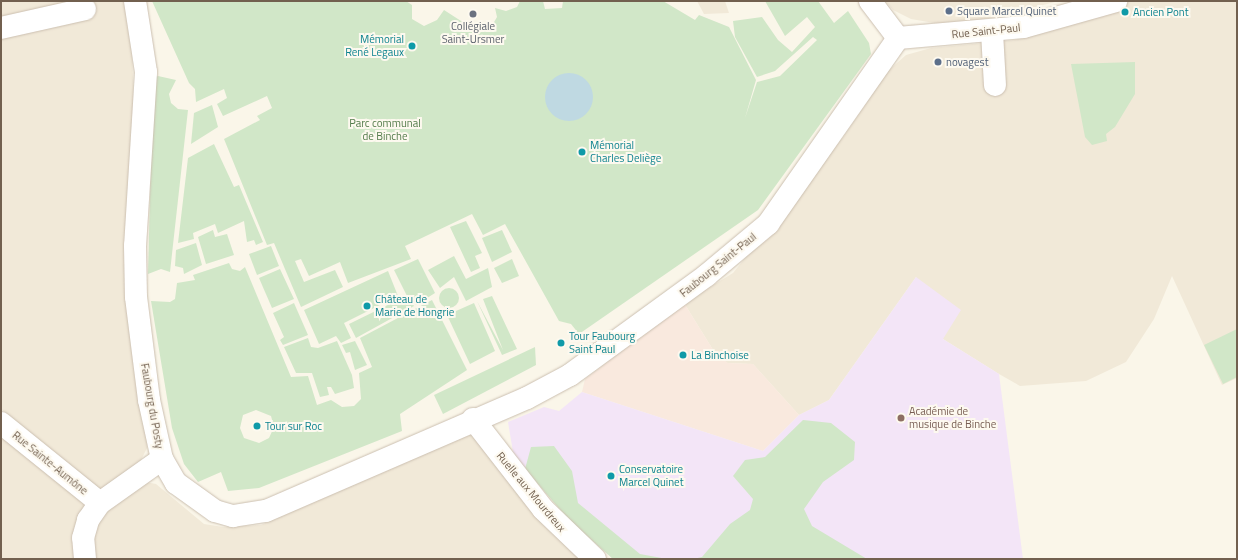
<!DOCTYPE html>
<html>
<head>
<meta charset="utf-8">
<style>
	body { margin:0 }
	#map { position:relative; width:1238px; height:560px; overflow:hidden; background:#faf6e9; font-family:"Titillium Web",sans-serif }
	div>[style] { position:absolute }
	.residential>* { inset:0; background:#f1e9d8 }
	.commercial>* { inset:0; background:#f9e9de }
	.education>* { inset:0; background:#f3e5f7 }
	.green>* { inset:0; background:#d1e7c8 }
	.round { border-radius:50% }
	.water>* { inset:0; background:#bfd9e2 }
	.roads { filter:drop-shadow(0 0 1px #cbbfb0) drop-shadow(0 0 1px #cbbfb0) }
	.minor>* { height:22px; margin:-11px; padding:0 11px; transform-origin:11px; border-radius:11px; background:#fff }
	.dots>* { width:11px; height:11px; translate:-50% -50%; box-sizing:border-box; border:2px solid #fdf9ef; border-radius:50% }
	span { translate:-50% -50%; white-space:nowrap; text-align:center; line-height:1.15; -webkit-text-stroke:4px #fdf9ef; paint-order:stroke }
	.service-label { font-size:11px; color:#4e5e75 }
	.left { translate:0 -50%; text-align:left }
	.culture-label { font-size:11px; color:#0d838f }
	.right { translate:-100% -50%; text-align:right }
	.worship-label { font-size:11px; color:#5b616d }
	.street-label { font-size:11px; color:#72604f }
	.park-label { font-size:11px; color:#547c4b }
	.education-label { font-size:11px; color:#785e54 }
	.frame { position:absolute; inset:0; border:2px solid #72604f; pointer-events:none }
</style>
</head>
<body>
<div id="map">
	<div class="residential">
		<div style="clip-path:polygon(1px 1px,130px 1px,147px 448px,140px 462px,108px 491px,98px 488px,1px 409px)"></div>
		<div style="clip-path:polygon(697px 1px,725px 1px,729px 13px,704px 14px)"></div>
		<div style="clip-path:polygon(885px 1px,1059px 1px,966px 24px,946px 25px,911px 19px,893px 10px)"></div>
		<div style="clip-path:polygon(1121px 1px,1237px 1px,1237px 378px,1222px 385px,1172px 276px,1154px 319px,1126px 362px,1086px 381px,1020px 386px,999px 374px,943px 339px,916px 277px,829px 400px,799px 415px,753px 364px,727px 363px,715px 353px,684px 303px,733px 273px,844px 136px,888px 71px,906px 55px,931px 48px,1015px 40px)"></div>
		<div style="clip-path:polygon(470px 430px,591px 559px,87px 559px,95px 520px,140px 481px,156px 484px,204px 524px,223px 527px,261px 525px,401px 458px)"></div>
		<div style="clip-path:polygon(1px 433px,79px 492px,86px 507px,78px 559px,1px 559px)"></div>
	</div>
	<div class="commercial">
		<div style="clip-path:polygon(684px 303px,715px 353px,728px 363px,753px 364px,799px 415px,763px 451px,582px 392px,585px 379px)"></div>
	</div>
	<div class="education">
		<div style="clip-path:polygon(916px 277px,961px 310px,943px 339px,999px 374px,1023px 559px,613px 559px,525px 470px,513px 452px,508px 422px,544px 407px,559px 411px,582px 392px,763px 451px,799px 415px,829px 400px)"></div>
	</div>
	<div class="green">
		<div style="clip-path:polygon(152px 1px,406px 1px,412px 5px,412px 19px,424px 26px,437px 20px,444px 10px,475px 30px,490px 29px,497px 17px,495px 8px,506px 11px,517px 7px,520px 1px,543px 1px,545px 9px,562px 8px,563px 1px,663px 1px,695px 20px,699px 15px,729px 27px,756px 80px,745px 118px,757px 82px,780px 76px,817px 40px,813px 37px,775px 71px,757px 77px,735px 37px,733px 21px,762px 17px,778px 40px,792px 52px,815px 27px,807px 17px,785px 36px,765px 1px,818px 1px,834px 23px,848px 11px,869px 43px,871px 54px,758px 210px,579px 334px,571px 324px,559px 321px,505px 224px,483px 235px,472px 214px,405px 246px,411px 259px,348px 283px,340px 262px,309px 276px,301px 259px,295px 261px,304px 282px,335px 270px,343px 287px,301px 307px,274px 243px,267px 245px,224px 139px,260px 120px,257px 116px,272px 108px,267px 96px,223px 116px,217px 104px,227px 98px,224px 89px,196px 102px,195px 89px,189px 83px)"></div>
		<div style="clip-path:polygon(1135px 62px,1135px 94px,1115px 127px,1106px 134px,1107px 141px,1092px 145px,1085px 137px,1071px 64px)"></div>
		<div style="clip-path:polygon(158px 76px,176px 80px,169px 94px,171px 103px,178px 109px,188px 110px,170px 272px,161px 269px,148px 274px,153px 78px)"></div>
		<div style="clip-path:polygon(212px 105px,218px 127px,191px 144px,194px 113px)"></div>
		<div style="clip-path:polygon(214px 144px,234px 187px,239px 185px,263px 242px,256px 245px,254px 240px,247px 242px,244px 221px,218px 233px,215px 224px,193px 233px,194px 239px,178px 243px,188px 158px)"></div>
		<div style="clip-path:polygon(466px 221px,482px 253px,475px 256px,480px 268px,471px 272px,450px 227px)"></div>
		<div style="clip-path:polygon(213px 230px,215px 237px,227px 234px,234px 255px,206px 264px,198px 237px)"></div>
		<div style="clip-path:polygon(502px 230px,512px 252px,492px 262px,482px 238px)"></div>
		<div style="clip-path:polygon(196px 243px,202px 265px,184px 274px,183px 268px,175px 266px,176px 250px)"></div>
		<div style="clip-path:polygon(271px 246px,279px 266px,257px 275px,249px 254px)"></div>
		<div style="clip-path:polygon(454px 256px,466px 279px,488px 268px,492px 287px,466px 301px,454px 277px,440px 288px,428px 270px)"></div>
		<div style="clip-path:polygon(418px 259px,435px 293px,416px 305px,411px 295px,407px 296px,394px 270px)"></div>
		<div style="clip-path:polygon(512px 259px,519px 276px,502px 283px,494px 268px)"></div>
		<div style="clip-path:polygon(evenodd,229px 263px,232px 269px,240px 271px,245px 267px,291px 377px,308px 376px,317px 405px,331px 400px,342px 407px,354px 406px,361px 399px,359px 373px,372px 367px,360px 338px,432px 300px,467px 370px,400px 414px,402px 431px,259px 488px,228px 491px,221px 472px,198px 482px,184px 464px,172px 428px,151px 301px,170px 302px,175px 299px,177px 283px,195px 280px,193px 275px,229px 263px,256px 410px,271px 416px,274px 427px,269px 438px,259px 443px,244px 438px,240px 428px,243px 415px,256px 410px)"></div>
		<div style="clip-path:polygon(280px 269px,294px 299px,272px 308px,259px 278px)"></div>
		<div style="clip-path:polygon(388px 271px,398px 296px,344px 323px,351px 338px,341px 343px,336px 336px,319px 344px,304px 310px)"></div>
		<div class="round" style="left:439px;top:288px;width:20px;height:20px"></div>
		<div style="clip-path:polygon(492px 296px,517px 349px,502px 355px,477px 301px,503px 350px,483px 299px)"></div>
		<div style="clip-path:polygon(410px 298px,414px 306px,356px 338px,349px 324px,400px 299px,402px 302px)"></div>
		<div style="clip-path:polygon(294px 303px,308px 335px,283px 345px,280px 340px,284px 337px,273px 313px)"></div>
		<div style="clip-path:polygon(474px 303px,495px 351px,470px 364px,447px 315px)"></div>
		<div style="clip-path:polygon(1237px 329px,1237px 377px,1223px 384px,1204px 345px)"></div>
		<div style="clip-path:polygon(308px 338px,311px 347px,318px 348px,337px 341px,352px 375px,354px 388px,335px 394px,331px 387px,327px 387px,329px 395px,320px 397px,312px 373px,296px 373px,284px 347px)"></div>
		<div style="clip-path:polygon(355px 341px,367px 365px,355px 370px,350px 352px,346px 353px,342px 345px)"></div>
		<div style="clip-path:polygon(535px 347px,536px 365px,443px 414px,434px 395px)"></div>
		<div style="clip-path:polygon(803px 420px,831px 423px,855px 442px,854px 460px,823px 482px,804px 509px,812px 526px,867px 559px,693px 559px,702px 557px,730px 524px,750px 510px,753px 499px,733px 476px,745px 460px,765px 457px)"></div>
		<div style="clip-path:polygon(554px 446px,572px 471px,578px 503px,640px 554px,667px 559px,613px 559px,570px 521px,525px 469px,531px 447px)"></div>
	</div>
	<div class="water">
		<div class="round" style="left:545px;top:73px;width:48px;height:48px"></div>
	</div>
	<div class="roads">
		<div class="minor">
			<div style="left:135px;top:1px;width:72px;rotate:81.2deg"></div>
			<div style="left:146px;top:72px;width:174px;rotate:93.6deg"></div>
			<div style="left:135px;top:246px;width:51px;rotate:88.9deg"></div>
			<div style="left:136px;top:297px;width:104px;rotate:82.8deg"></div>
			<div style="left:149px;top:400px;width:60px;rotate:77.6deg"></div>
			<div style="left:162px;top:459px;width:28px;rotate:60deg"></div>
			<div style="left:176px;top:483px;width:48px;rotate:35.7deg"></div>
			<div style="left:215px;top:511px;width:19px;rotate:16deg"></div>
			<div style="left:233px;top:516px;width:33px;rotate:-9deg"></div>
			<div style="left:266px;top:511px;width:284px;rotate:-23.4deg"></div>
			<div style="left:527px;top:398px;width:49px;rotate:-28.1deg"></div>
			<div style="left:570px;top:375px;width:170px;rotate:-36.1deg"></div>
			<div style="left:707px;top:275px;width:80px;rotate:-39.9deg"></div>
			<div style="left:768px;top:224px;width:227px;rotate:-55deg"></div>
			<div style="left:870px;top:1px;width:46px;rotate:52.9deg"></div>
			<div style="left:1px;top:28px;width:86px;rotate:-12.7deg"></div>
			<div style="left:992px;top:32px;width:53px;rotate:86.8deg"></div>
			<div style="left:898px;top:38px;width:126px;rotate:-5deg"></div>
			<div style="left:1024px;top:27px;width:96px;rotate:-15.8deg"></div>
			<div style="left:473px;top:419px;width:114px;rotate:52.1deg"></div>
			<div style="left:543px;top:509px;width:72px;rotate:43.9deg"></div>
			<div style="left:1px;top:423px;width:127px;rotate:38.9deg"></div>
			<div style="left:85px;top:559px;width:21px;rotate:-95deg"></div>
			<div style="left:83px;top:538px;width:19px;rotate:-74deg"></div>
			<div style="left:88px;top:520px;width:21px;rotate:-55deg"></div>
			<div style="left:100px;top:503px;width:76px;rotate:-35.4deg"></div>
		</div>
	</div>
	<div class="dots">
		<div style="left:949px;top:11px;background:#5c6f8a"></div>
		<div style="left:1125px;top:12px;background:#0f9aa8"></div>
		<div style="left:473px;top:14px;background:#6b7280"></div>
		<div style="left:412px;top:46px;background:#0f9aa8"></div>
		<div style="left:938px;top:62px;background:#5c6f8a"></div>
		<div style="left:582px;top:152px;background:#0f9aa8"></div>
		<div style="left:367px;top:306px;background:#0f9aa8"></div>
		<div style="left:561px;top:343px;background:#0f9aa8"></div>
		<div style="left:683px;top:355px;background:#0f9aa8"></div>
		<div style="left:901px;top:418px;background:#8d6e63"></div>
		<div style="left:257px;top:426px;background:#0f9aa8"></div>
		<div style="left:611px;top:476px;background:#0f9aa8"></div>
	</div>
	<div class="service-label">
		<span class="left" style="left:957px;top:11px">Square Marcel Quinet</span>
		<span class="left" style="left:946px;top:62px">novagest</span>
	</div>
	<div class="culture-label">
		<span class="left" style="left:1133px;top:12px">Ancien Pont</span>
		<span class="right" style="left:404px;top:46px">Mémorial<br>René Legaux</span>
		<span class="left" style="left:590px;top:152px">Mémorial<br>Charles Deliège</span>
		<span class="left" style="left:375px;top:306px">Château de<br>Marie de Hongrie</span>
		<span class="left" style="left:569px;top:343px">Tour Faubourg<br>Saint Paul</span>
		<span class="left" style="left:691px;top:355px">La Binchoise</span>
		<span class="left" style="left:265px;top:426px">Tour sur Roc</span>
		<span class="left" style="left:619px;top:476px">Conservatoire<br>Marcel Quinet</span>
	</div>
	<div class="worship-label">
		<span style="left:473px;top:33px">Collégiale<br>Saint-Ursmer</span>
	</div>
	<div class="street-label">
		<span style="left:986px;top:31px;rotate:-6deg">Rue Saint-Paul</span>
		<span style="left:718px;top:265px;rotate:-39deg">Faubourg Saint-Paul</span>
		<span style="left:152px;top:406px;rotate:80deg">Faubourg du Posty</span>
		<span style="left:50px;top:463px;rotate:39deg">Rue Sainte-Aumône</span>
		<span style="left:531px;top:492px;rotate:50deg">Ruelle aux Mourdreux</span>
	</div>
	<div class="park-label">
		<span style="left:385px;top:130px">Parc communal<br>de Binche</span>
	</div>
	<div class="education-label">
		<span class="left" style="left:909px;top:418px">Académie de<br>musique de Binche</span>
	</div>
	<div class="frame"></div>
</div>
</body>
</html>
